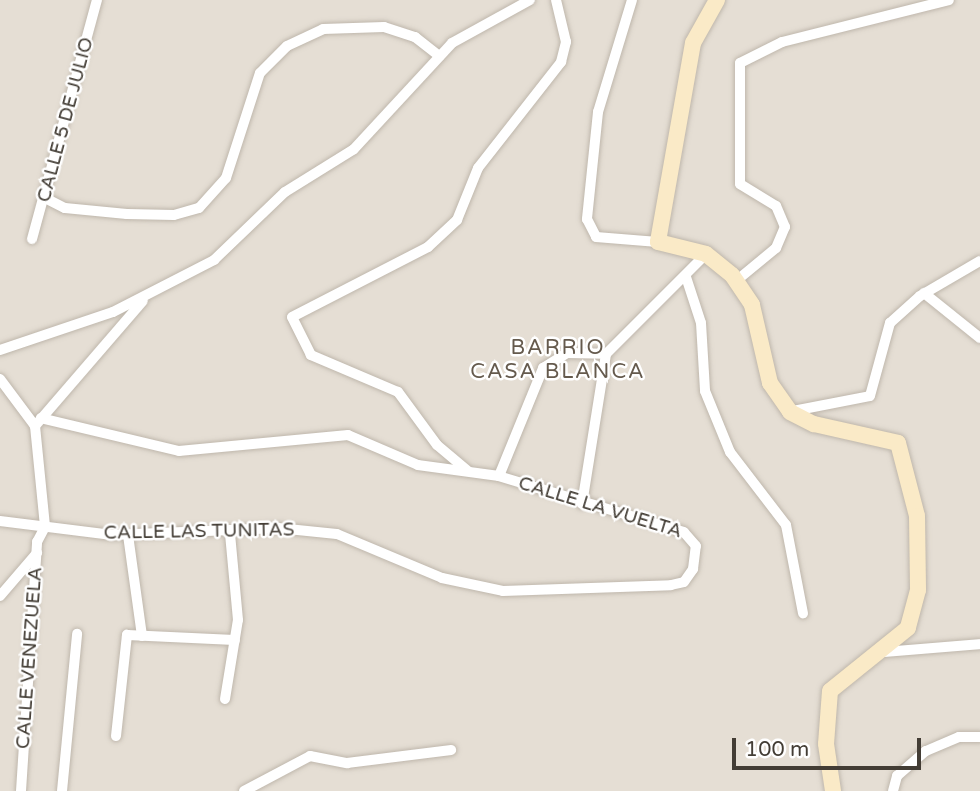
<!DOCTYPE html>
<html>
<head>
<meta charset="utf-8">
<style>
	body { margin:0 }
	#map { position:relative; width:980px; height:791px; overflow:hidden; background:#f1ede5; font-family:"Varela Round",sans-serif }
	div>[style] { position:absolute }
	.residential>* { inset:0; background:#e5ded4 }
	.roads { filter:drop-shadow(0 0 2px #bfb7ac) drop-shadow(0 0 2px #bfb7ac) }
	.street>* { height:10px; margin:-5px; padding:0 5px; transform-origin:5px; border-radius:5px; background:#fff }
	.secondary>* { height:16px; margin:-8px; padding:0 8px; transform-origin:8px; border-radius:8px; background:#faeac7 }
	span { translate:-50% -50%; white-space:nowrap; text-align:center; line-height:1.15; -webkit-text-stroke:5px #fff; paint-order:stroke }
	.street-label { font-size:19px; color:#433d35 }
	.neighbourhood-label { font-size:21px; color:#655a4d; letter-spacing:2px }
	.scale { position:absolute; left:732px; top:738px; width:189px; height:32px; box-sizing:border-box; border:4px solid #433d35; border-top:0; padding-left:9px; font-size:21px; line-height:24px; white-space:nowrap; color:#433d35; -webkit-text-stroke:5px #fff; paint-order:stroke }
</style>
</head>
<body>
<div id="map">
	<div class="residential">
		<div style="clip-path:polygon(0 0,980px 0,980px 791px,0 791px)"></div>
	</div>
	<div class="roads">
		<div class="street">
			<div style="left:632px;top:0;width:117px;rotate:106.9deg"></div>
			<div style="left:598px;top:112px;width:108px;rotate:95.9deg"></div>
			<div style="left:587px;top:219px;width:20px;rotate:63deg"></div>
			<div style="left:596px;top:237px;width:62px;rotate:4.6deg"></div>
			<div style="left:45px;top:198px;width:22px;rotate:27deg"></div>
			<div style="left:65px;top:208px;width:62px;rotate:5.5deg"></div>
			<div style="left:127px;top:214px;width:47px;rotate:1.2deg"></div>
			<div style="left:174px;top:215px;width:26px;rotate:-16deg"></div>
			<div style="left:199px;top:208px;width:40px;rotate:-48deg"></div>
			<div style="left:226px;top:178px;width:110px;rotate:-72.1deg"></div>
			<div style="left:260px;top:73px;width:38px;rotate:-45deg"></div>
			<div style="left:287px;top:46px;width:40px;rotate:-25deg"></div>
			<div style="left:323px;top:29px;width:61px;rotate:-1.9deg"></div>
			<div style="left:384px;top:27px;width:33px;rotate:18deg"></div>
			<div style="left:415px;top:37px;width:31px;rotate:38deg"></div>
			<div style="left:32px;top:239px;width:248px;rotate:-74.8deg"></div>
			<div style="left:686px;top:277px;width:48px;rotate:71.9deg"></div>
			<div style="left:701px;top:323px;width:68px;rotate:86.6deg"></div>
			<div style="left:705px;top:391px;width:66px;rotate:67.7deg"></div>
			<div style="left:730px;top:452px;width:92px;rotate:52.5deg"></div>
			<div style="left:786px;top:525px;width:90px;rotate:79.1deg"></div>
			<div style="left:736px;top:281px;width:52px;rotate:-39.5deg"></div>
			<div style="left:776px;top:248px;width:23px;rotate:-67deg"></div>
			<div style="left:785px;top:227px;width:23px;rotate:-113deg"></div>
			<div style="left:776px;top:206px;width:42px;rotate:-148.6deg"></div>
			<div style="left:740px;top:184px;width:121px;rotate:-90deg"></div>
			<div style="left:740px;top:63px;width:47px;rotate:-26.6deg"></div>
			<div style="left:782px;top:42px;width:172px;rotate:-14.1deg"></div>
			<div style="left:924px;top:293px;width:72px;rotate:38.8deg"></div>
			<div style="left:0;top:350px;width:119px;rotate:-18.6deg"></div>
			<div style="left:113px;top:312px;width:114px;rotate:-27.2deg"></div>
			<div style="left:214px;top:260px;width:98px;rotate:-43.8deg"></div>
			<div style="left:285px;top:192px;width:81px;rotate:-31.9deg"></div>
			<div style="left:354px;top:149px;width:144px;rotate:-47.2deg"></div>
			<div style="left:452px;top:43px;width:89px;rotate:-28.9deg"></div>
			<div style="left:0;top:379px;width:59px;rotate:53.3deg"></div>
			<div style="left:35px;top:426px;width:101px;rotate:84.3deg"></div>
			<div style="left:793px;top:411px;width:78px;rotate:-11deg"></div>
			<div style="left:870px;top:396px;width:76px;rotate:-74.7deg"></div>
			<div style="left:890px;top:323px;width:40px;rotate:-42deg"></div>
			<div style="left:920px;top:296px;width:69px;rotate:-30.3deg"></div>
			<div style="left:35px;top:426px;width:165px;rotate:-49.2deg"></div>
			<div style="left:468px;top:471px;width:40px;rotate:-140deg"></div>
			<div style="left:437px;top:445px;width:66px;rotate:-126.3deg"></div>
			<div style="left:398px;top:392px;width:95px;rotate:-157deg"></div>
			<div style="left:311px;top:355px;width:42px;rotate:-116.6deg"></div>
			<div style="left:292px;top:317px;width:153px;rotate:-27.2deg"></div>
			<div style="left:428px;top:247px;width:40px;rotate:-43deg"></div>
			<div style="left:457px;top:220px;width:56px;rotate:-68deg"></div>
			<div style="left:478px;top:168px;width:135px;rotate:-51.9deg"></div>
			<div style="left:561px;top:62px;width:21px;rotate:-76deg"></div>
			<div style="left:566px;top:42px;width:43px;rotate:-103.4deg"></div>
			<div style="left:499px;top:476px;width:117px;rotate:-67.8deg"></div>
			<div style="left:543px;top:368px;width:28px;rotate:-32deg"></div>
			<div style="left:567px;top:353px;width:39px;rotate:1deg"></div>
			<div style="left:582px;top:504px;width:152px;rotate:-80.9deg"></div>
			<div style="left:606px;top:354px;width:141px;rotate:-45deg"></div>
			<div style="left:0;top:521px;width:113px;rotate:7.1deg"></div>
			<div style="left:112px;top:535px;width:166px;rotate:-2.4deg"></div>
			<div style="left:278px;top:528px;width:59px;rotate:5.8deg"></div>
			<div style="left:337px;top:534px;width:114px;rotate:22.7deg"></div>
			<div style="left:442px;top:578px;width:62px;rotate:12deg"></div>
			<div style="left:503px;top:591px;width:168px;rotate:-2deg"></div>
			<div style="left:671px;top:585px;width:13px;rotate:-13deg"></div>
			<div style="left:684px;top:582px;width:16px;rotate:-55deg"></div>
			<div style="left:693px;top:569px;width:23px;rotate:-83deg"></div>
			<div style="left:696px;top:546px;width:18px;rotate:-131deg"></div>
			<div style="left:684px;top:532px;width:193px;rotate:-163.2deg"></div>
			<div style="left:499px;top:476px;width:82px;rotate:-172.3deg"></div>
			<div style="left:418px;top:465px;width:76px;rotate:-156.8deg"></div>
			<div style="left:348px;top:435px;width:170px;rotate:174.6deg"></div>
			<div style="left:179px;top:451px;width:142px;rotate:-166.6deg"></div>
			<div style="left:128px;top:535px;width:102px;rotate:82.1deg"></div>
			<div style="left:0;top:596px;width:57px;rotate:-49.3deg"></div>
			<div style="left:883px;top:652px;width:97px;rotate:-4.7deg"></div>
			<div style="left:225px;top:699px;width:80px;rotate:-80.7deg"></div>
			<div style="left:238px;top:620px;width:87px;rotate:-95.3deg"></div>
			<div style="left:116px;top:736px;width:102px;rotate:-83.8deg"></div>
			<div style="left:127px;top:635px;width:108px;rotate:2.7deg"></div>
			<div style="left:21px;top:791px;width:250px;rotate:-86.3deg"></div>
			<div style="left:37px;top:542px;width:17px;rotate:-62deg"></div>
			<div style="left:62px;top:791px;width:158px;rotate:-84.5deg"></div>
			<div style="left:244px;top:791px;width:75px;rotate:-27.9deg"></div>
			<div style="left:310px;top:756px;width:38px;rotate:11deg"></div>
			<div style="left:347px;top:763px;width:105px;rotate:-7.1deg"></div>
			<div style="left:893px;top:791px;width:16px;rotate:-75deg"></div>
			<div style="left:897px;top:776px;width:38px;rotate:-41deg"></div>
			<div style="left:926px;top:751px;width:36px;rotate:-23deg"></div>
			<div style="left:959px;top:737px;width:21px"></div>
		</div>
		<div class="secondary">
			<div style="left:717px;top:0;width:49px;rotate:119.2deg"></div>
			<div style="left:693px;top:43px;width:202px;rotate:100deg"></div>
			<div style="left:658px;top:242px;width:49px;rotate:14deg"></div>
			<div style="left:706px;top:254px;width:33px;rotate:39deg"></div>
			<div style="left:732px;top:275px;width:36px;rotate:56deg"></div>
			<div style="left:752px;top:305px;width:80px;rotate:77deg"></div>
			<div style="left:770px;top:383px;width:35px;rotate:55deg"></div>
			<div style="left:790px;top:412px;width:27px;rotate:27deg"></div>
			<div style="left:814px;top:424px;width:86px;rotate:12.7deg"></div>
			<div style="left:898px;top:443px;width:75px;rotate:75.4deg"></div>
			<div style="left:917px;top:516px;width:74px;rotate:89.2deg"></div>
			<div style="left:918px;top:590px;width:39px;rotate:105deg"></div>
			<div style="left:908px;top:628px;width:100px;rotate:141.1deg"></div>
			<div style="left:830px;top:691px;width:53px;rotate:94.3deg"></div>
			<div style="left:826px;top:744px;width:48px;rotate:81.5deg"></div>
		</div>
	</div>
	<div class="street-label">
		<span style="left:66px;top:120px;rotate:-75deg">CALLE 5 DE JULIO</span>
		<span style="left:600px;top:508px;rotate:17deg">CALLE LA VUELTA</span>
		<span style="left:199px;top:532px;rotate:-1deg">CALLE LAS TUNITAS</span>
		<span style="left:30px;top:658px;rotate:-86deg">CALLE VENEZUELA</span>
	</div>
	<div class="neighbourhood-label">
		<span style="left:558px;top:360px">BARRIO<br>CASA BLANCA</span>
	</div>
	<div class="scale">100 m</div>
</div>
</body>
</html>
